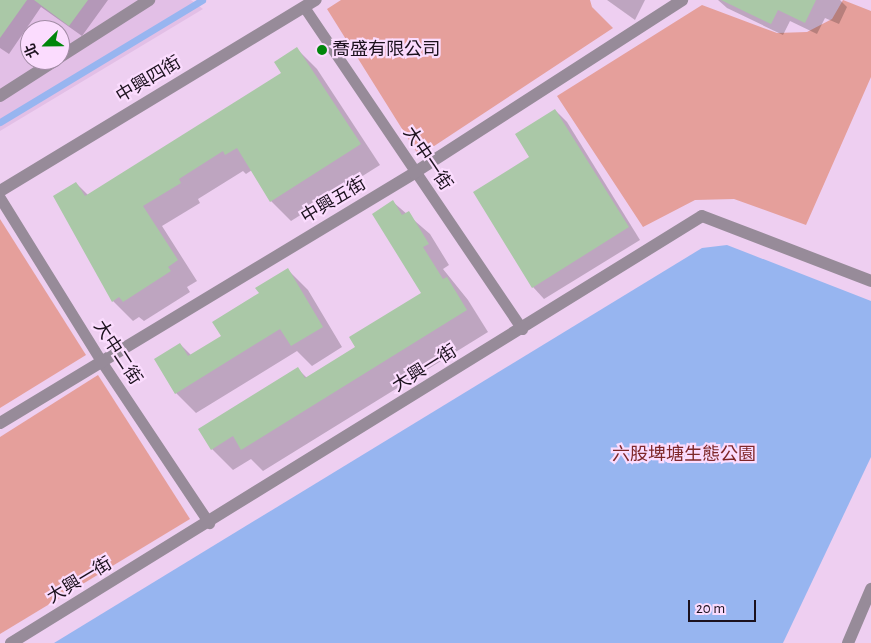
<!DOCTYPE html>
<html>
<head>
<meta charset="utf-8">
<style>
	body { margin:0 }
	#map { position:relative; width:871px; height:643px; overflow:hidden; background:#eecff1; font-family:"Alegreya Sans","Noto Sans TC",sans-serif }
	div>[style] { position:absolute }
	.built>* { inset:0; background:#e2bfe6 }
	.green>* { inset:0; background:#e59f9b }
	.water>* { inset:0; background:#97b5f0 }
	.shadow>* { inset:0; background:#0003 }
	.stream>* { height:7px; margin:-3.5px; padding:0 3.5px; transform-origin:3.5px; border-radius:3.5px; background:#97b5f0 }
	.building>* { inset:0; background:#aac8a7 }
	.service>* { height:11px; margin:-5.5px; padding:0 5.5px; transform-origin:5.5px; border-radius:5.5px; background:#978b99 }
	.minor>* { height:12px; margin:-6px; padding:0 6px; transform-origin:6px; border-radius:6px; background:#978b99 }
	.dots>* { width:14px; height:14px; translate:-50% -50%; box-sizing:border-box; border:2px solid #fbdcfe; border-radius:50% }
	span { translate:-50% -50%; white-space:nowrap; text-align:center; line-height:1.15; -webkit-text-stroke:4.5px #fbdcfe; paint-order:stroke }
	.poi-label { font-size:18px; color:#1b111d }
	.left { translate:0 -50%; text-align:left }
	.street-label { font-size:18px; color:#1b111d }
	.park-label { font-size:18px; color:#7e2729 }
	.north { position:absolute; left:20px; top:20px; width:50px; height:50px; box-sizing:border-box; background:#fbdcfe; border:1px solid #a18ba4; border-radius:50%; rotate:247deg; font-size:14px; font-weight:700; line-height:20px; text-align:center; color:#1b111d }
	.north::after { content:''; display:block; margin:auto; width:18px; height:22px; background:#00860b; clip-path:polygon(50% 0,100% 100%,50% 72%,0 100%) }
	.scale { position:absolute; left:688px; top:600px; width:68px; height:22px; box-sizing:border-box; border:2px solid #1b111d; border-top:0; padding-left:6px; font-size:15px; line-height:18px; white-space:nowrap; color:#1b111d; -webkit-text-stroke:4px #fbdcfe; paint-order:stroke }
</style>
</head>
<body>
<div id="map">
	<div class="built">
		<div style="clip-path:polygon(evenodd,0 0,191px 0,203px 9px,0 131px,0 0,30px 30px,60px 30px,60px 60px,30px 60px,30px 30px)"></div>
	</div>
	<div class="green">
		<div style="clip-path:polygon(341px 0,590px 0,592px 7px,613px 28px,419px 156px,327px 9px)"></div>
		<div style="clip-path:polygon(843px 0,871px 11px,871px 77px,806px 225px,734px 199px,695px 200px,643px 227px,557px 96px,702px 5px,777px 33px,807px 32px,832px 19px)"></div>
		<div style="clip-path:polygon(0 219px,86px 355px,0 408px)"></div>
		<div style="clip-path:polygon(98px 375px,190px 519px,0 634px,0 437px)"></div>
	</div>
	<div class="water">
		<div style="clip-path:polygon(727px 245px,871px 301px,871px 457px,783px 643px,54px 643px,702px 248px)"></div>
	</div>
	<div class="shadow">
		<div style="clip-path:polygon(0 0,108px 0,82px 36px,41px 7px,9px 54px,0 48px)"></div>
		<div style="clip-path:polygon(607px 0,645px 0,635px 20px)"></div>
		<div style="clip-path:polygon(718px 0,840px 0,847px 7px,839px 24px,825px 18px,817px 34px,790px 21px,783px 35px,727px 8px)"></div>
		<div style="clip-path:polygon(297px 49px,317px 69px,380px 165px,291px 221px,271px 201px,252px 170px,246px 174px,243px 171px,198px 199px,200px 203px,162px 226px,197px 281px,187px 287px,190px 292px,144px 321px,139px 317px,133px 321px,113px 301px,76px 183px,88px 195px,282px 74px)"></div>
		<div style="clip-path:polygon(555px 110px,567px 122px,640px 240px,544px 299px,533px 287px,531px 157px)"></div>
		<div style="clip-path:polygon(393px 202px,430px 234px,449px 265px,443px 269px,468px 300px,488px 332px,263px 471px,251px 459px,233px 470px,212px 449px,298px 369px,307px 378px,357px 347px,423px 294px)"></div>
		<div style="clip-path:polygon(288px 270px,308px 290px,342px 347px,312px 366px,297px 351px,196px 413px,176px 393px,180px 344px,192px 356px,222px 337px,260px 294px)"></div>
	</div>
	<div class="stream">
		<div style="left:0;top:122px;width:236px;rotate:-31.1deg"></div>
	</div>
	<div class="building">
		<div style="clip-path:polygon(0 0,27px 0,0 38px)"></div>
		<div style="clip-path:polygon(34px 0,88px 0,69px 26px)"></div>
		<div style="clip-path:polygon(721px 0,816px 0,805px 23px,778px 10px,771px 24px)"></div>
		<div style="clip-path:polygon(297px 47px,361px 144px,270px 202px,237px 148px,225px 155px,223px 151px,179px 179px,181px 183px,143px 206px,178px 260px,168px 267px,171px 271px,123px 302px,119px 297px,112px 302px,53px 196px,76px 182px,85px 196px,281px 73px,274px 62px)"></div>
		<div style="clip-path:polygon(555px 109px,629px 227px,532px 288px,473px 192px,529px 157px,515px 134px)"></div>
		<div style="clip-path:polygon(393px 200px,402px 215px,409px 211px,429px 244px,423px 247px,443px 279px,447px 277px,467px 310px,241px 450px,233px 436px,211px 450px,198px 429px,298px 367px,305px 378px,355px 347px,349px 337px,421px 293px,372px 214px)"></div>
		<div style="clip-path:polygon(288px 268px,323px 327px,291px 346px,280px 329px,175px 394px,154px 359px,180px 343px,188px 356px,221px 336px,212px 322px,259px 293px,255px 288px)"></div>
	</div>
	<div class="service">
		<div style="left:304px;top:7px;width:389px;rotate:55.9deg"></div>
		<div style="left:0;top:198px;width:192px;rotate:58.2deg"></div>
		<div style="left:101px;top:361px;width:195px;rotate:56.3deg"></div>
	</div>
	<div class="minor">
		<div style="left:60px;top:57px;width:106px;rotate:-32.6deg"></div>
		<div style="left:0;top:96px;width:67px;rotate:-32.7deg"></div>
		<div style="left:0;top:191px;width:369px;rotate:-31.2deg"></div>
		<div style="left:0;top:423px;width:484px;rotate:-31.1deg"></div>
		<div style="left:414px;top:173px;width:319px;rotate:-32.8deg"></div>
		<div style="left:11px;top:643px;width:812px;rotate:-31.71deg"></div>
		<div style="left:702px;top:216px;width:181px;rotate:21deg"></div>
		<div style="left:848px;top:643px;width:59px;rotate:-66.9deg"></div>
	</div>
	<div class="dots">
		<div style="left:322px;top:50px;background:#00860b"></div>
	</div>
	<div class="poi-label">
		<span class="left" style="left:332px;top:50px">喬盛有限公司</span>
	</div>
	<div class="street-label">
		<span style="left:149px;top:80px;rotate:-31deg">中興四街</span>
		<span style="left:427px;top:159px;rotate:56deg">大中一街</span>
		<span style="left:334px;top:201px;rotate:-31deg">中興五街</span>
		<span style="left:117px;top:353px;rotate:57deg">大中二街</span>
		<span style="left:425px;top:369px;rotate:-32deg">大興一街</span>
		<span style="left:80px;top:581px;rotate:-31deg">大興一街</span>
	</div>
	<div class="park-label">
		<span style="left:684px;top:455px">六股埤塘生態公園</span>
	</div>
	<div class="north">北</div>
	<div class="scale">20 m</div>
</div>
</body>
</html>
